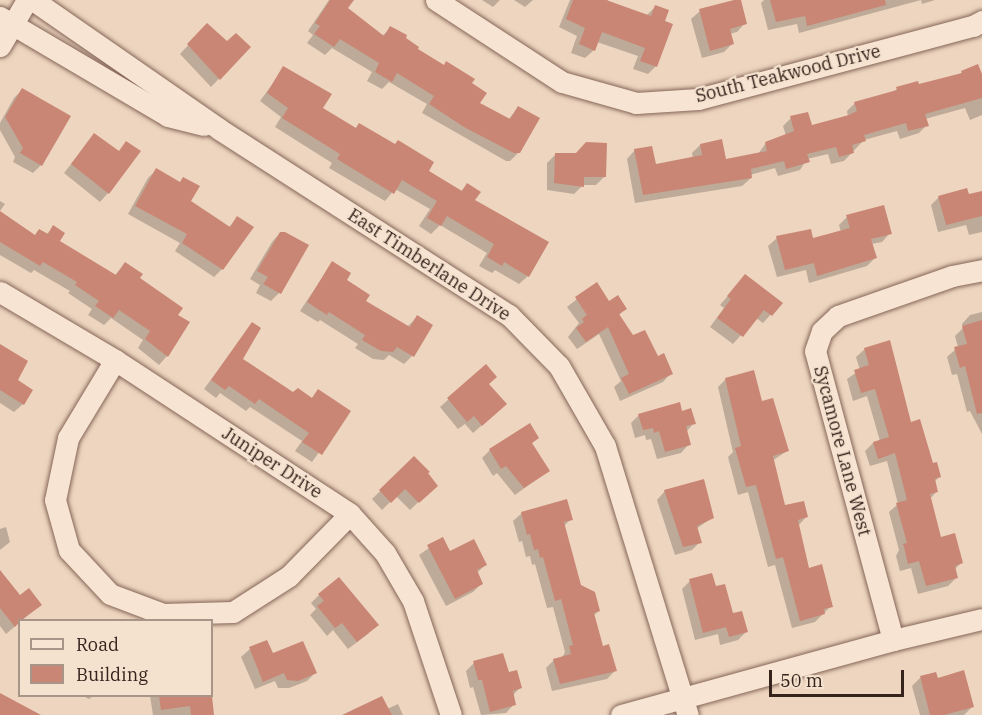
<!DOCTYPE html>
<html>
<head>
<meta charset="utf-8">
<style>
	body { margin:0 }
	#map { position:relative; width:982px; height:715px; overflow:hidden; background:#edd5bf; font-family:"IBM Plex Serif",serif }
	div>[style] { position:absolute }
	.shadow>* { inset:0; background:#0003 }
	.building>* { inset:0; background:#ca8675 }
	.roads { filter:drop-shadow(0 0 2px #856658) drop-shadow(0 0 2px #856658) }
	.minor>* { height:21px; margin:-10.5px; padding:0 10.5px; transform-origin:10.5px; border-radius:10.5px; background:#f8e4d2 }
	span { translate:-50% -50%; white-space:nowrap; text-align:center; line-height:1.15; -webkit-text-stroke:4.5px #f4e1ce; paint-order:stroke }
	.street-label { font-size:18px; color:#35231c }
	.legend { position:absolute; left:18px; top:619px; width:195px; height:78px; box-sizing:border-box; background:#f4e1ce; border:2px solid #a89587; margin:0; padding:8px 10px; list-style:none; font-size:18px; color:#35231c }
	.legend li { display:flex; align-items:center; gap:12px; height:30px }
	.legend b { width:30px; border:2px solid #a89587 }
	.scale { position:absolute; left:769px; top:670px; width:135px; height:27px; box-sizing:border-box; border:3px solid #35231c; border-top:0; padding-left:8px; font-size:18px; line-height:21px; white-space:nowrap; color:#35231c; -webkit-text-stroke:4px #f4e1ce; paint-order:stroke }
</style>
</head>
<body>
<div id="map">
	<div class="shadow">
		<div style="clip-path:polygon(329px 0,352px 0,346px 9px,382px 36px,391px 28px,416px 50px,470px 84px,478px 104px,508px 120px,518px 108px,519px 152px,510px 161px,506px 161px,422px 113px,427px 104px,389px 82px,382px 89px,367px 81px,372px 72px,332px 48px,325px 55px,307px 43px,313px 35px,308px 31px)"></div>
		<div style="clip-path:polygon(482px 0,500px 0,493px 7px)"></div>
		<div style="clip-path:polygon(514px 0,533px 0,525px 7px)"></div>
		<div style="clip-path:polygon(570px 0,608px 0,608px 2px,646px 16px,655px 7px,656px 66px,648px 74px,633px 69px,638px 56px,597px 42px,594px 50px,585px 58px,571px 53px,577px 36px,559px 27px)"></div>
		<div style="clip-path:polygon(764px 0,935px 0,922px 4px,921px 0,799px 33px,797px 24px,768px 30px,761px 3px)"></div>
		<div style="clip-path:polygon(700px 11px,745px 23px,737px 32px,729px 34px,732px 44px,724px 52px,702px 58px,691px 19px)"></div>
		<div style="clip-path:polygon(207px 25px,227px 43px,249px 47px,211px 87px,180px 54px)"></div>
		<div style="clip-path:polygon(284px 68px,321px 109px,355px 129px,359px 124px,460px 192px,467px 185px,473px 200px,528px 276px,519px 284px,495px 270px,492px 273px,479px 266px,487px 253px,440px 225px,431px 234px,419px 226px,430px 209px,395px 189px,385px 201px,329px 168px,332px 163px,275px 127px,281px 117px,260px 101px)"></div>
		<div style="clip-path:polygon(962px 72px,982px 78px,982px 115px,970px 120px,965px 108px,925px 119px,927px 125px,919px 133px,900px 139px,897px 131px,864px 140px,844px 161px,831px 164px,828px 154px,807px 159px,800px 170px,778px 176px,775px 168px,750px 175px,751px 178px,742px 186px,635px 203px,627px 159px,635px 150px,654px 165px,693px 158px,692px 153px,700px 145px,725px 160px,758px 154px,766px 143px,786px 136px,783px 126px,791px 118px,811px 127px,848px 117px,847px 111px,855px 103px,892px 93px,897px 89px,918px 86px,958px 76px)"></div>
		<div style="clip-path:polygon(23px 89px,41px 165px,33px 173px,13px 162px,15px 157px,0 130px,0 123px,14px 98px)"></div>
		<div style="clip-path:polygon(94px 135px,118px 152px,127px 143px,108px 193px,100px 202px,64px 173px)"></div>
		<div style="clip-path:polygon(556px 154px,604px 177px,596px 185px,583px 185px,574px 194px,547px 190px,547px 163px)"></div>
		<div style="clip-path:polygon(156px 170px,189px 202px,228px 228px,238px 218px,222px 269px,214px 277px,175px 251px,180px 243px,128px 214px,148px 178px)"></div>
		<div style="clip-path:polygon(982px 192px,982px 232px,969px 235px,966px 225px,938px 232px,931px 205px,939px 197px,968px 196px)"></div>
		<div style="clip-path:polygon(0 201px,5px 204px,0 211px)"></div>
		<div style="clip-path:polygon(0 213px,34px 236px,46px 235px,53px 227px,58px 242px,115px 275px,125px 264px,176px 315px,188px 323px,167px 356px,159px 365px,138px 348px,143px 340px,111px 318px,104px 325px,88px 315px,92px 309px,68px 293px,70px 291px,34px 270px,31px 273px,0 255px)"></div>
		<div style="clip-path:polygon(847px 217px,890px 233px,882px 242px,871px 244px,875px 258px,867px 266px,809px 283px,806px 270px,777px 277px,768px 246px,777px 238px,812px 240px,841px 232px,839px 225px)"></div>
		<div style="clip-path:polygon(280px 233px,279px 293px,271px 301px,256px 293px,260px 285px,250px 279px,272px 242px)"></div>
		<div style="clip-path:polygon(332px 263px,364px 302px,407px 327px,417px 317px,412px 356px,404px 364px,389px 355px,384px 360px,373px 359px,355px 348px,358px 344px,320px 320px,318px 322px,300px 311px)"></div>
		<div style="clip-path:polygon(745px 276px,781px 303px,763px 323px,756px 318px,733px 344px,710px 327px,724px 308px,720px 305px)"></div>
		<div style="clip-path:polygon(596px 284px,609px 303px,625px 309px,618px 316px,632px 337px,671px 373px,663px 382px,620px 401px,614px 387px,621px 381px,599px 334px,577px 349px,568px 337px,579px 323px,567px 307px)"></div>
		<div style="clip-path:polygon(982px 312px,982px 434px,970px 411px,967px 412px,957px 374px,952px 375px,947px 357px,958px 347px,955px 336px,963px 328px,962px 324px,970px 315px)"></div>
		<div style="clip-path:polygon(252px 324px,241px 359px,293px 394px,311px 399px,318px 391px,349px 411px,312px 462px,295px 451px,302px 441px,250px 407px,246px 411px,220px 393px,216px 398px,204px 389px)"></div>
		<div style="clip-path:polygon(0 349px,16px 381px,23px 404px,14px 412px,0 403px)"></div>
		<div style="clip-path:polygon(865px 349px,939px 477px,934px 482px,936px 492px,930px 499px,940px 539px,961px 563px,954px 570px,957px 577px,948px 586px,918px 594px,911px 568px,900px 571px,896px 556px,899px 550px,889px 512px,898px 504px,887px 461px,870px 466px,865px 451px,873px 443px,880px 441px,867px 396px,853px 401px,847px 379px,860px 370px,856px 357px)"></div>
		<div style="clip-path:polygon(486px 366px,488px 385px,497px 412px,473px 433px,465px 424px,458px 429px,440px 407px)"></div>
		<div style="clip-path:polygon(726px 379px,761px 403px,787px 451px,772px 461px,784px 507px,806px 517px,798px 526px,808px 570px,831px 606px,815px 622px,792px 628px,775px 565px,768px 567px,748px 492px,738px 495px,728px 457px,733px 452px,718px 387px)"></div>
		<div style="clip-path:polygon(681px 412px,694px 423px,686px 432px,689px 444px,681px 453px,657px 459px,651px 439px,646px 440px,645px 435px,635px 438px,631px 423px,639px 415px)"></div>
		<div style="clip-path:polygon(538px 438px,531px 444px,548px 471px,515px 495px,497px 473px,493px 476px,482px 458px,490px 450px)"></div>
		<div style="clip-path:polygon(414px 458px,436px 485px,410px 510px,396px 496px,382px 510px,372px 499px)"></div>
		<div style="clip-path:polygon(665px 491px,713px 517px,696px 529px,700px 542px,692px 550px,675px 555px,657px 500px)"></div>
		<div style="clip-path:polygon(522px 513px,571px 519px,564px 526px,580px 586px,599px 611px,593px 616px,602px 647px,615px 671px,607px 679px,552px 691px,546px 668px,554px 660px,562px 658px,565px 652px,553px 607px,547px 608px,535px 564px,532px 565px,530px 556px,526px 557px,522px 541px,519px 542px,513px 521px)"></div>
		<div style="clip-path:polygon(6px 527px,10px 542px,0 550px,0 529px)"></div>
		<div style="clip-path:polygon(442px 539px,449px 553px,486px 564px,476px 574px,481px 584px,473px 592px,446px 606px,419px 555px)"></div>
		<div style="clip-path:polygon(0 576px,20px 597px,40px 605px,6px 634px,0 626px)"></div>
		<div style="clip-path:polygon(690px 581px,715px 588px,746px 632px,738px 640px,720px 645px,718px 634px,695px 640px,682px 589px)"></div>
		<div style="clip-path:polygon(319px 595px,369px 633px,348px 649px,333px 630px,327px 636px,310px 615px,316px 609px,311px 603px)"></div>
		<div style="clip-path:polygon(250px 649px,272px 655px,315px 673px,307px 681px,289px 688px,278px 688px,275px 681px,255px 689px,241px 657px)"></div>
		<div style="clip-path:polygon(474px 663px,508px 674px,520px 688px,512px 696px,514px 704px,506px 713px,481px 715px,473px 687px,470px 688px,466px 671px)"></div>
		<div style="clip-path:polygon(935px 674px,937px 679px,972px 707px,964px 715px,920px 715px,912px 686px,920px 678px)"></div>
		<div style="clip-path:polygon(83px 696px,93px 696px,89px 699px)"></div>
		<div style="clip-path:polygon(150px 696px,210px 696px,213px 715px,153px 715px)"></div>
		<div style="clip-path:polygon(398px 704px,403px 715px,346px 715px,387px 709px)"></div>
	</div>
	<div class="building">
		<div style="clip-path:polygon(330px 0,354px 0,348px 8px,384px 36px,390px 26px,407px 35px,406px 38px,419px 47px,418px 49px,444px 65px,446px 61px,475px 79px,472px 83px,487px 93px,480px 103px,510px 119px,518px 106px,540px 118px,520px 153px,514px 153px,464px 127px,429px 104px,434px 96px,397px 73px,392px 82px,375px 72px,379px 63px,340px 39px,334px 47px,314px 34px,320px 26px,315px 23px)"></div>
		<div style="clip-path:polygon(573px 0,606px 0,651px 16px,655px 5px,669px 10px,665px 21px,673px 24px,657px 67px,640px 61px,645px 48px,602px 32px,595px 51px,579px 44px,585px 28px,566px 19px)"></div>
		<div style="clip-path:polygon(734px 0,741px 0,747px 24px,730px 29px,734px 44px,710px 51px,699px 9px)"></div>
		<div style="clip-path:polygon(770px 0,885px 0,886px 5px,807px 26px,805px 16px,776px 22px)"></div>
		<div style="clip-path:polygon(207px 23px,227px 41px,236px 33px,251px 47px,220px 80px,187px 44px)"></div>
		<div style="clip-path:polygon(978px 64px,982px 74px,982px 98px,925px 114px,929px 126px,908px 131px,906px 123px,864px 135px,866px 141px,852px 145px,854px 153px,839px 157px,836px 147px,807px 154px,810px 162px,786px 169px,784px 161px,751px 169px,752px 178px,643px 195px,634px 149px,652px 146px,656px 164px,702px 155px,700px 144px,722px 139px,726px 159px,767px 151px,765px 142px,794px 131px,790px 116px,808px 112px,812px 125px,849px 115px,857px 111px,854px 102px,897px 90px,896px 87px,918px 81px,919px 84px,962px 73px,961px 71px)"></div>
		<div style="clip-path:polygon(283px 66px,332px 94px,323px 108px,356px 128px,359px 123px,395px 144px,398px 140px,434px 162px,429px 171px,462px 191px,467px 183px,481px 192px,475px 200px,549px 242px,529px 277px,504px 262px,502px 266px,487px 257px,494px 244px,447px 216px,441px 226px,427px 218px,437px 201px,402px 180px,394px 194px,337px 159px,340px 154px,282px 118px,288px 108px,267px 93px)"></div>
		<div style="clip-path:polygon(22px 88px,71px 116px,42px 166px,20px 153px,23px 148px,5px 117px)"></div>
		<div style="clip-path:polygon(94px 133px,119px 151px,126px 141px,141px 151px,109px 194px,71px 164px)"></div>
		<div style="clip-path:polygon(586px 142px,607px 143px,606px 177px,584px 177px,584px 187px,554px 183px,555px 153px,576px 153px)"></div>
		<div style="clip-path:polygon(156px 168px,180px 182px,183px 177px,200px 186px,191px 201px,230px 227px,237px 216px,254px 227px,223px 270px,182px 243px,187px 234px,135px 206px)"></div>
		<div style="clip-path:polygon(967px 188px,969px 194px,982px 191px,982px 216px,946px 225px,938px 196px)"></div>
		<div style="clip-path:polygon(884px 205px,892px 234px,871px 239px,877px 258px,817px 276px,814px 263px,785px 270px,776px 236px,811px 229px,813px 238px,850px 228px,846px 215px)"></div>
		<div style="clip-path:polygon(0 211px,35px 235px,39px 229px,48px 234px,53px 225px,65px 233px,60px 241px,116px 275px,125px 262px,143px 274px,140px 278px,183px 308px,178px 315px,190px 322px,168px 357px,145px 339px,150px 331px,119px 310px,113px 318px,95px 306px,99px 301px,75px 285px,77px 282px,43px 262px,40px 266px,0 242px)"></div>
		<div style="clip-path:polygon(280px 232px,285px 232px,309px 245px,281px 294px,263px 284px,268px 277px,257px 271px)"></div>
		<div style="clip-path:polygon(332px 261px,351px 273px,347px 280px,370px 295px,366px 301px,410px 327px,417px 315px,433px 325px,414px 357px,397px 347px,393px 352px,381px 351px,362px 340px,365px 335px,329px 312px,327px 315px,307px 302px)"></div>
		<div style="clip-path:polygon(745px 274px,783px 303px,772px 316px,764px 310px,743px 337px,717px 318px,731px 299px,727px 296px)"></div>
		<div style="clip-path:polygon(597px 282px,609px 301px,618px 295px,627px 309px,619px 314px,633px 335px,645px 330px,658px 356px,664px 353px,673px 374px,629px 394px,621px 378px,629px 374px,608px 327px,586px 342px,576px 328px,584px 322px,582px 319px,587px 315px,575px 297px)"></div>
		<div style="clip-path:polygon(982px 320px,982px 413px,977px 414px,965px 366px,960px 368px,954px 347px,967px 344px,962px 326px)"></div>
		<div style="clip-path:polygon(252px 322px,261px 328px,243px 359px,293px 392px,298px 388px,312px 398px,318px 389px,351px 411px,322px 455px,302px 442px,309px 433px,259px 399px,255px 404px,229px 386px,225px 390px,211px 380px)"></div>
		<div style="clip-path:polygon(890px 340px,911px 422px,920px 419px,933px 463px,937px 462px,941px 477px,935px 479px,938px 492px,930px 494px,941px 537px,955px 533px,963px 563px,955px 566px,958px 578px,926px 586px,919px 561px,908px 564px,904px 547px,903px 544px,907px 543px,896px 503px,907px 500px,895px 453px,878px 459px,873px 442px,889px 437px,875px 389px,861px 393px,854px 370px,869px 365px,864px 348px)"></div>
		<div style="clip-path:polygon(0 344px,28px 361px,18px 380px,33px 390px,24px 405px,0 390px)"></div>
		<div style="clip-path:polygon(486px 364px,497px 377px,489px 384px,507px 404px,482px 426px,474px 416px,467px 422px,447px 398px)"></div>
		<div style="clip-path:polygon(754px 370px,762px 401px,773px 398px,789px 451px,773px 456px,785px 505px,804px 501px,808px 517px,798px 520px,809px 568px,822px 564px,833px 607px,824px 609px,825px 614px,800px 621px,783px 557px,776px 559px,756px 485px,746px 487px,735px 448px,741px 446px,725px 378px)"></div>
		<div style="clip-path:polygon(680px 402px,682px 411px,691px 408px,696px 424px,686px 426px,691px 445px,665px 452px,659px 431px,654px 433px,653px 428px,643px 430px,638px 414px)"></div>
		<div style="clip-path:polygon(530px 423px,539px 438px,532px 443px,550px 471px,524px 488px,506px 466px,501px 469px,489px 449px)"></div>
		<div style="clip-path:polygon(414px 456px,430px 472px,428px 473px,438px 486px,419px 503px,405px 489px,391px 503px,379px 490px)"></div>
		<div style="clip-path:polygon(704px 479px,714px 518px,697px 526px,702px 543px,683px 547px,664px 490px)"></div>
		<div style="clip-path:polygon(567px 499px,573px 520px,564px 522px,581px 585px,595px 592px,600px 611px,594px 613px,603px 646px,609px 644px,617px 671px,560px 684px,553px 659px,571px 654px,569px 646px,573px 645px,561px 599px,555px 601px,543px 557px,540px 558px,538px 549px,534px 550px,530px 534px,527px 535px,521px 512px)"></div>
		<div style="clip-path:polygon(443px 537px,450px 551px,474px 539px,487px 565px,477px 570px,483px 584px,455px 599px,427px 545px)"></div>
		<div style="clip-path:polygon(0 570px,20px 595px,29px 588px,42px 605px,20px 621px,15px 627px,0 608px)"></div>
		<div style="clip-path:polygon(712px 573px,716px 586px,725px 584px,733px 613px,742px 611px,748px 632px,729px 637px,726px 627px,703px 633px,689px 579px)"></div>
		<div style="clip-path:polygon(339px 577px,379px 625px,357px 642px,342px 623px,335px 628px,317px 606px,324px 601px,318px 594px)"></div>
		<div style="clip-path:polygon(267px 640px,273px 653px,303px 641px,317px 673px,298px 681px,287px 680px,284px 673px,263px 682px,249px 647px)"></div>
		<div style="clip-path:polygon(503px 653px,509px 672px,517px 670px,522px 688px,513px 691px,516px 705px,490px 712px,482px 680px,478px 680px,473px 661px)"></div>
		<div style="clip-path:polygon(964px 670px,974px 707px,944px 715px,930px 715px,920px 676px,936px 672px,938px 678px)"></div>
		<div style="clip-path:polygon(0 693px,41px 715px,0 715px)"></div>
		<div style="clip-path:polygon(159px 696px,212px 696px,214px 715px,191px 715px,190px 706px,161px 710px)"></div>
		<div style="clip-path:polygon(382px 696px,392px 715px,342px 715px)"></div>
	</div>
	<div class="roads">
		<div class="minor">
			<div style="left:33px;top:0;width:226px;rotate:34.7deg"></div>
			<div style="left:219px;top:129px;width:345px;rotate:32.7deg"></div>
			<div style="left:509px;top:315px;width:71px;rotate:45.6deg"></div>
			<div style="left:559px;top:366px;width:92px;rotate:60.1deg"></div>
			<div style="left:605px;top:446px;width:282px;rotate:72.9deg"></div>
			<div style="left:436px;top:0;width:150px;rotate:33.1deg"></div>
			<div style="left:562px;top:82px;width:77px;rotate:15.8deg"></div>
			<div style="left:636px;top:103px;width:62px;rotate:-3.7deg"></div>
			<div style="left:698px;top:99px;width:285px;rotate:-14.9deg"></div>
			<div style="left:973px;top:26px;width:10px;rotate:-29deg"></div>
			<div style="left:0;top:17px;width:195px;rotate:30.5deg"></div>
			<div style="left:168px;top:116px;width:37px;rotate:14deg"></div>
			<div style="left:0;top:46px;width:53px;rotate:-59.6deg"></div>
			<div style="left:0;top:292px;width:134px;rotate:30.6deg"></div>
			<div style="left:115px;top:360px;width:281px;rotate:33.2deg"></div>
			<div style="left:350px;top:514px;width:52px;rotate:48.1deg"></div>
			<div style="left:385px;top:553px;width:56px;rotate:59.7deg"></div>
			<div style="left:413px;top:601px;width:120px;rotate:71.6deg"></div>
			<div style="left:115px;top:360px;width:91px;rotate:121.1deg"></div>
			<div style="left:68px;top:438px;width:63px;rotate:101.8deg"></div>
			<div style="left:55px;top:500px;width:52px;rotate:74.4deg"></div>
			<div style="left:69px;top:550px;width:60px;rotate:47deg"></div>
			<div style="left:110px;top:594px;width:57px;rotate:20.7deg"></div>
			<div style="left:163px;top:614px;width:70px;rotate:-1.6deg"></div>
			<div style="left:233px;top:612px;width:67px;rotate:-32.7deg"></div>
			<div style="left:289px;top:576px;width:87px;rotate:-45.5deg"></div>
			<div style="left:893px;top:640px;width:299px;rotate:-105.1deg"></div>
			<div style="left:815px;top:351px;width:21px;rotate:-71deg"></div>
			<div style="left:822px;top:331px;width:22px;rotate:-43deg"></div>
			<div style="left:838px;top:316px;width:121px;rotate:-19.3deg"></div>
			<div style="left:952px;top:276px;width:31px;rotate:-11deg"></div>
			<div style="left:621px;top:715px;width:282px;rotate:-15.4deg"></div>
			<div style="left:893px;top:640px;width:91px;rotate:-13.3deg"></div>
		</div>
	</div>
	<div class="street-label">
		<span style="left:788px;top:74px;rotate:-14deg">South Teakwood Drive</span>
		<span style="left:429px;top:265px;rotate:33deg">East Timberlane Drive</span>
		<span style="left:842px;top:451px;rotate:75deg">Sycamore Lane West</span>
		<span style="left:272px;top:463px;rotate:33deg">Juniper Drive</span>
	</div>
	<ul class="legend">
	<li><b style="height:8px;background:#f8e4d2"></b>Road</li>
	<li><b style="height:16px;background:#ca8675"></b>Building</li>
	</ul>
	<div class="scale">50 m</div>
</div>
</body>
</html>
